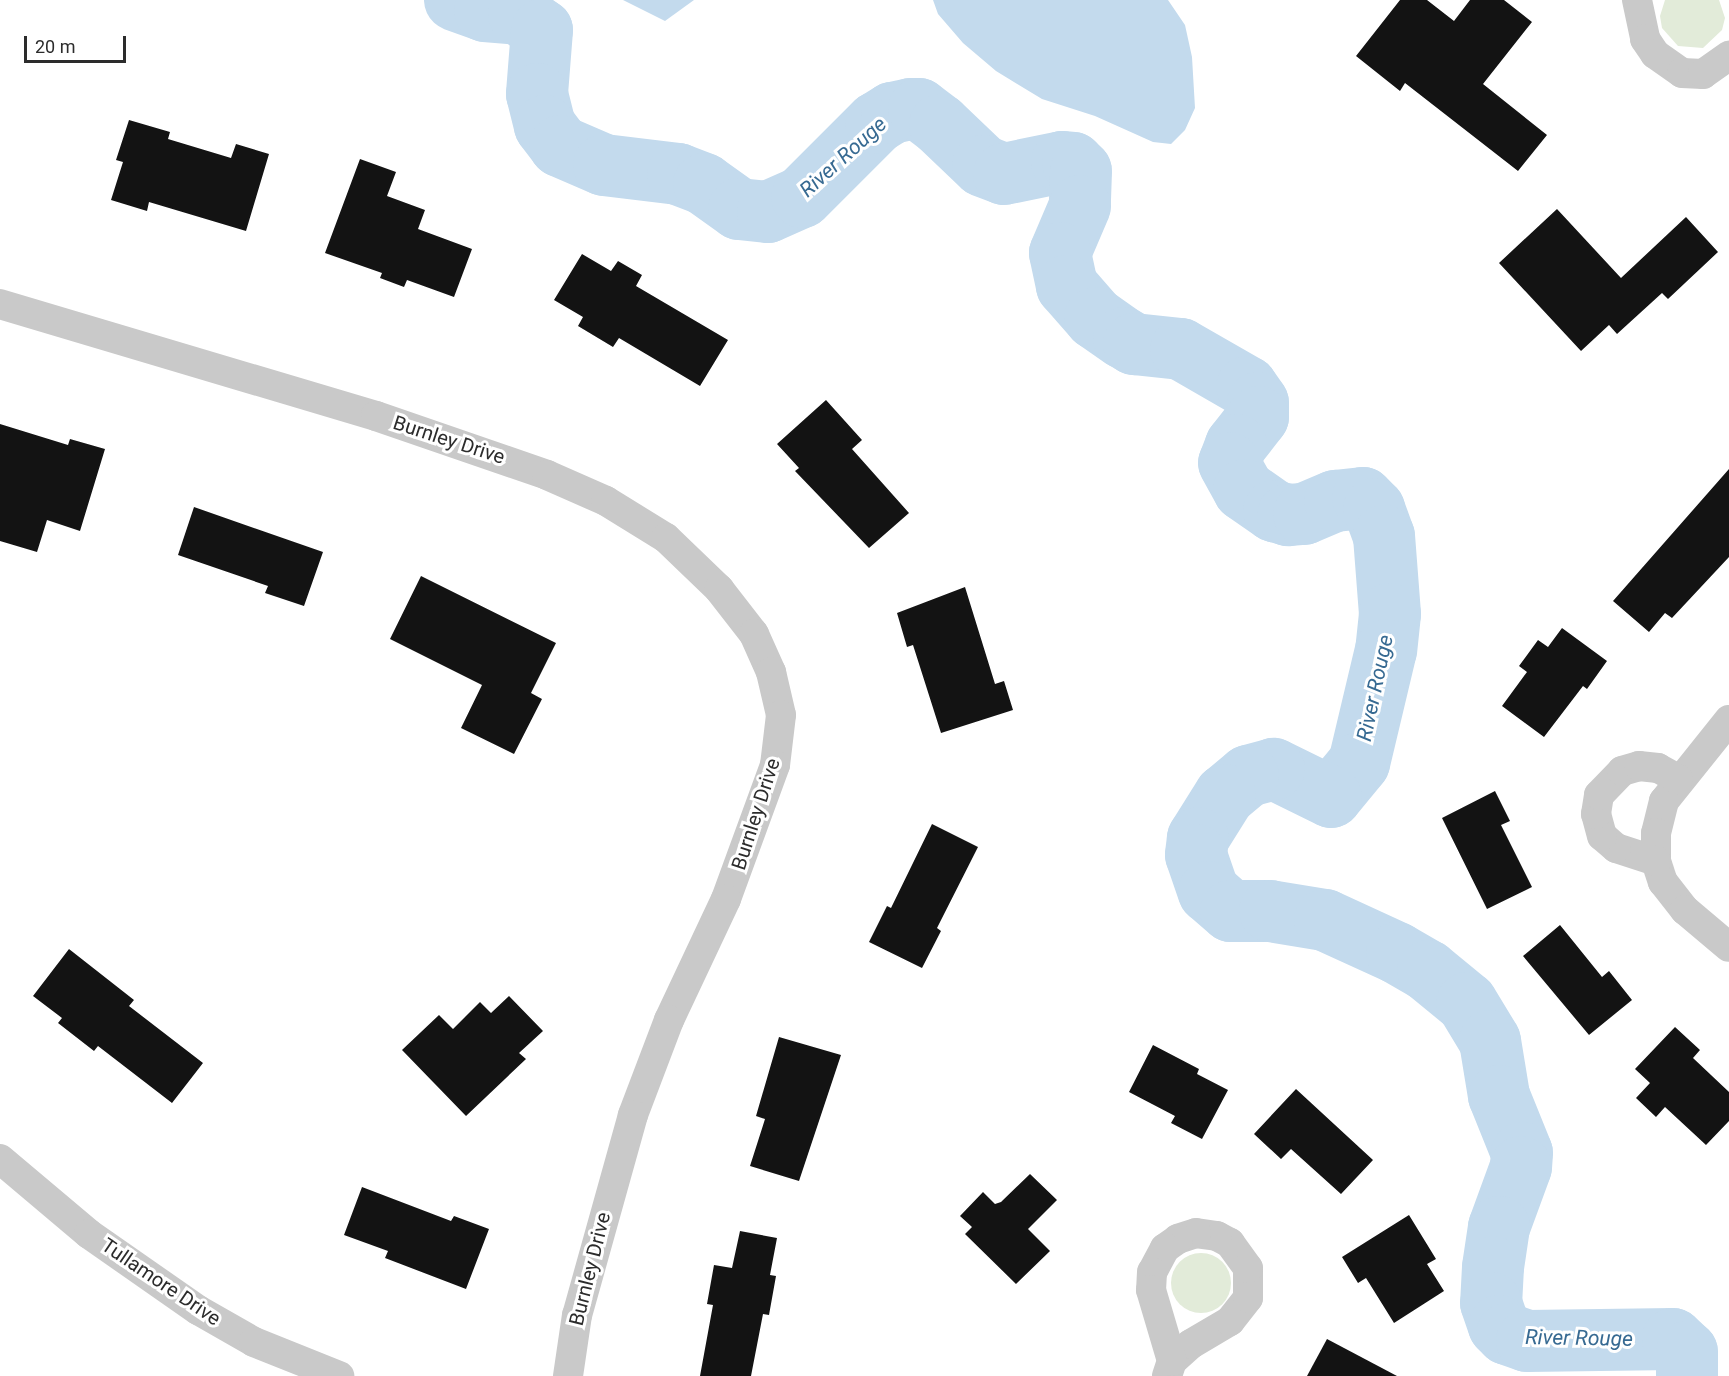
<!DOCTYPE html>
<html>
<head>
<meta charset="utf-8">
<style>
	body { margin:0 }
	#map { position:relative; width:1729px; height:1376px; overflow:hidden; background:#fff; font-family:Roboto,sans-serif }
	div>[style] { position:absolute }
	.green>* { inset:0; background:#e2ebd9 }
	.round { border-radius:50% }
	.water>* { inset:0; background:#c3daed }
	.river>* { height:62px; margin:-31px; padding:0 31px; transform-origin:31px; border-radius:31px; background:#c3daed }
	.building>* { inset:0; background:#131313 }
	.street>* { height:30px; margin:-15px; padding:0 15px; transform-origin:15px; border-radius:15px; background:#c9c9c9 }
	span { translate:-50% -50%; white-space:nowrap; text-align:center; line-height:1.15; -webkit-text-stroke:6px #fff; paint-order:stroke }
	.street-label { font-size:20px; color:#2c2c2c }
	.water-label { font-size:21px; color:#376a92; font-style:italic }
	.scale { position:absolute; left:24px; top:36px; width:102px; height:27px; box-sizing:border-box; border:3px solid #2c2c2c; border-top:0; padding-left:8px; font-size:18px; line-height:21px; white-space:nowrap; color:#2c2c2c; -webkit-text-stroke:4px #fff; paint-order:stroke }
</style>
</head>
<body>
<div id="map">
	<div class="green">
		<div style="clip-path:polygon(1665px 0,1719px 0,1725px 18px,1722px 30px,1703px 48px,1678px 46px,1662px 28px,1660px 16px)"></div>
		<div class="round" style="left:1171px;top:1253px;width:60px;height:60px"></div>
	</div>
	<div class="water">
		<div style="clip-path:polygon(623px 0,694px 0,665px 21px)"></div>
		<div style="clip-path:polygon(933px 0,1168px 0,1185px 25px,1192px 57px,1195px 108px,1185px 130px,1171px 144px,1153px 142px,1095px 116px,1042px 99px,996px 71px,963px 43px,938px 14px)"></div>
	</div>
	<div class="river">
		<div style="left:455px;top:0;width:32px;rotate:20deg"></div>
		<div style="left:485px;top:11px;width:34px;rotate:5deg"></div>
		<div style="left:519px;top:14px;width:28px;rotate:35deg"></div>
		<div style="left:542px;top:30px;width:64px;rotate:94.5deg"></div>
		<div style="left:537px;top:94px;width:33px;rotate:76deg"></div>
		<div style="left:545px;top:126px;width:25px;rotate:53deg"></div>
		<div style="left:560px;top:146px;width:48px;rotate:23.4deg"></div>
		<div style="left:604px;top:165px;width:75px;rotate:6.9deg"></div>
		<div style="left:678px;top:174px;width:28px;rotate:21deg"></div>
		<div style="left:704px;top:184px;width:43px;rotate:35.5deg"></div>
		<div style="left:739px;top:209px;width:29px;rotate:6deg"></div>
		<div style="left:768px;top:212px;width:37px;rotate:-24deg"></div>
		<div style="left:802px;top:197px;width:105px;rotate:-45deg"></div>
		<div style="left:876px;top:123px;width:19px;rotate:-32deg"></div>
		<div style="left:892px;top:113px;width:19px;rotate:-12deg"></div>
		<div style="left:911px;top:109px;width:8px"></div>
		<div style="left:919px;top:109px;width:26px;rotate:37deg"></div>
		<div style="left:940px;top:125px;width:59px;rotate:43.6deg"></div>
		<div style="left:983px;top:166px;width:22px;rotate:21deg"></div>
		<div style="left:1004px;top:174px;width:59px;rotate:-11.7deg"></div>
		<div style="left:1062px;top:162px;width:11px;rotate:5deg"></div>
		<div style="left:1073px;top:163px;width:11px;rotate:45deg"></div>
		<div style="left:1081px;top:171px;width:35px;rotate:92deg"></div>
		<div style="left:1080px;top:206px;width:51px;rotate:113.1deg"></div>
		<div style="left:1060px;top:253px;width:34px;rotate:78deg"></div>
		<div style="left:1067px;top:286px;width:43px;rotate:48.8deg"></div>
		<div style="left:1095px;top:318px;width:35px;rotate:35deg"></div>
		<div style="left:1124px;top:338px;width:12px;rotate:31deg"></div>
		<div style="left:1134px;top:344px;width:47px;rotate:6.1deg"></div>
		<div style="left:1181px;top:349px;width:76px;rotate:29.9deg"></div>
		<div style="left:1247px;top:387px;width:19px;rotate:55deg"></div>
		<div style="left:1258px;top:403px;width:14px;rotate:90deg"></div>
		<div style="left:1258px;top:417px;width:36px;rotate:128deg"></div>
		<div style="left:1236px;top:445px;width:19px;rotate:111deg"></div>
		<div style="left:1229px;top:463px;width:31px;rotate:61deg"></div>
		<div style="left:1244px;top:490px;width:37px;rotate:35deg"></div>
		<div style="left:1274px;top:511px;width:15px;rotate:16deg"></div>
		<div style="left:1288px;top:515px;width:16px;rotate:-4deg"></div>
		<div style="left:1304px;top:514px;width:34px;rotate:-23deg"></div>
		<div style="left:1335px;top:501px;width:28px;rotate:-6deg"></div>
		<div style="left:1363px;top:498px;width:16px;rotate:45deg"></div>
		<div style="left:1374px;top:509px;width:29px;rotate:70deg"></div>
		<div style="left:1384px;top:536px;width:78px;rotate:85.6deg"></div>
		<div style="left:1390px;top:614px;width:36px;rotate:96deg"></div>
		<div style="left:1386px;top:650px;width:116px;rotate:103.4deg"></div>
		<div style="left:1359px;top:763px;width:44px;rotate:129.5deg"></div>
		<div style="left:1331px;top:797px;width:64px;rotate:-153.8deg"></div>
		<div style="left:1274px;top:769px;width:27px;rotate:165deg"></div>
		<div style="left:1248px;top:776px;width:30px;rotate:140deg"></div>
		<div style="left:1225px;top:795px;width:51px;rotate:122.1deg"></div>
		<div style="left:1198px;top:838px;width:17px;rotate:97deg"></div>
		<div style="left:1196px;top:855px;width:39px;rotate:71deg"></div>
		<div style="left:1209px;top:892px;width:29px;rotate:41deg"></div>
		<div style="left:1231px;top:911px;width:39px"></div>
		<div style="left:1270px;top:911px;width:56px;rotate:9.3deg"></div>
		<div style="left:1325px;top:920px;width:79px;rotate:24.6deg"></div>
		<div style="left:1397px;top:953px;width:36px;rotate:30deg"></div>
		<div style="left:1428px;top:971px;width:50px;rotate:39.4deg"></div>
		<div style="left:1467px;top:1003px;width:44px;rotate:58.8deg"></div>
		<div style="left:1490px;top:1041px;width:56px;rotate:80.7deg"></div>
		<div style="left:1499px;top:1096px;width:61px;rotate:68deg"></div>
		<div style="left:1522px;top:1153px;width:14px;rotate:94deg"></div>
		<div style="left:1521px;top:1167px;width:64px;rotate:110.1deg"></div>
		<div style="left:1499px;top:1227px;width:40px;rotate:98.5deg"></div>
		<div style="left:1493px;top:1267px;width:36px;rotate:93deg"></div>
		<div style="left:1491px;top:1303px;width:24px;rotate:71deg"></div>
		<div style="left:1499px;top:1326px;width:11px;rotate:45deg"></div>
		<div style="left:1507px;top:1334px;width:21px;rotate:19deg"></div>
		<div style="left:1527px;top:1341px;width:146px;rotate:-0.8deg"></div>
		<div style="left:1673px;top:1339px;width:19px;rotate:43deg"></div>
		<div style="left:1687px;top:1352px;width:24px;rotate:90deg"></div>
	</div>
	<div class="building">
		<div style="clip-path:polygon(1400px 0,1427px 0,1454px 21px,1470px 0,1504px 0,1532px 22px,1483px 84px,1547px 135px,1518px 171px,1405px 83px,1400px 91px,1356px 56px)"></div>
		<div style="clip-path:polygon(129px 120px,170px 132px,168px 139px,231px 158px,236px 144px,269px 154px,246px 231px,149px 202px,147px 211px,111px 200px,123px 162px,116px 160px)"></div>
		<div style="clip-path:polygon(360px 159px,396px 172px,387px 196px,425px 210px,418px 229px,472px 249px,454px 297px,407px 280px,404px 287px,380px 278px,382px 273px,325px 253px)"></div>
		<div style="clip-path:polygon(1557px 209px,1621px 278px,1686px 217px,1718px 252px,1668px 299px,1662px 293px,1617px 334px,1609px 325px,1581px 351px,1499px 263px)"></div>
		<div style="clip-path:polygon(582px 254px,611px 271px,618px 261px,642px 275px,636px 286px,728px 340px,700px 386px,619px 338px,613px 347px,578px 326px,583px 317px,554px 300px)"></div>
		<div style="clip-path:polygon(826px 400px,862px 440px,852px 449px,909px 513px,869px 548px,795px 471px,799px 468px,777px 444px)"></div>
		<div style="clip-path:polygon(0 424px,68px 445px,70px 439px,105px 449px,80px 531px,47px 520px,37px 552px,0 541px)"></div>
		<div style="clip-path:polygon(1729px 469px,1729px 557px,1672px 618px,1665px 613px,1649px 632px,1613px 601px)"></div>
		<div style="clip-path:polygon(194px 507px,323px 552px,304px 606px,265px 593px,268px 586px,178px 555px)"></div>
		<div style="clip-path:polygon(421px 576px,556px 643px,531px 693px,542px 699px,514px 754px,461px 728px,482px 685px,390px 639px)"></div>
		<div style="clip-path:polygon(965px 587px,995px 684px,1004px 681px,1013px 710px,941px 733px,913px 645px,907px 647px,897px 613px)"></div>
		<div style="clip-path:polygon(1562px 628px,1607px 661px,1587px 689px,1583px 686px,1544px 737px,1502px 706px,1527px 672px,1519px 666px,1538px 640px,1548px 647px)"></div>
		<div style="clip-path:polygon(1495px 791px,1510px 821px,1501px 825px,1532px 887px,1487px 909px,1442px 818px)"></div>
		<div style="clip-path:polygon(932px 824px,978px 847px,937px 928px,941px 931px,922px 968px,869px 942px,887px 906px,891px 908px)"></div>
		<div style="clip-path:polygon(1560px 925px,1602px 977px,1609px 971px,1632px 1000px,1589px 1035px,1523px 956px)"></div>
		<div style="clip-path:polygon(69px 949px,134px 1000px,129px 1006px,203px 1063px,172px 1103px,98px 1046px,94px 1051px,58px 1023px,62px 1018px,33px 996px)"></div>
		<div style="clip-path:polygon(509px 996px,543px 1031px,519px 1053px,526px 1059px,466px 1116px,402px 1050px,439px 1015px,453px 1029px,480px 1002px,491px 1013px)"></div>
		<div style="clip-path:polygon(1675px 1027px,1700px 1050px,1693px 1058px,1729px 1092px,1729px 1121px,1706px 1145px,1665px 1107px,1656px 1117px,1636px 1098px,1650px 1083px,1635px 1069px)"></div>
		<div style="clip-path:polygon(779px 1037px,841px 1055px,799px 1181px,750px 1166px,765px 1119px,756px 1116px)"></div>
		<div style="clip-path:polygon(1153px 1045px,1199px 1069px,1197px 1074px,1228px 1090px,1202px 1139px,1171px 1123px,1175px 1116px,1129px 1092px)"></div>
		<div style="clip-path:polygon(1296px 1089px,1373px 1160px,1341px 1194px,1291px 1149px,1281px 1159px,1254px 1134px)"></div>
		<div style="clip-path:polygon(1030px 1174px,1057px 1200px,1028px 1229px,1050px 1251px,1016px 1284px,965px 1234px,972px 1227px,960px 1216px,983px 1192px,995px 1204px,1001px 1202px)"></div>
		<div style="clip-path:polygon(362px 1187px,451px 1221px,454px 1216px,489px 1229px,466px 1289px,385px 1258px,388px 1251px,344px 1235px)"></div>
		<div style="clip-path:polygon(1409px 1215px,1436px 1259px,1427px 1264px,1444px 1291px,1394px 1323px,1366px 1278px,1358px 1283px,1342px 1257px)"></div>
		<div style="clip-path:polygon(740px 1231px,777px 1238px,770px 1275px,776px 1276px,769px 1315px,763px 1314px,751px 1376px,700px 1376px,713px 1305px,707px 1304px,714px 1265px,732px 1268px)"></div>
		<div style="clip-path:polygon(1327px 1339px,1397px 1376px,1307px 1376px)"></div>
	</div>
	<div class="street">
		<div style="left:1637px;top:0;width:40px;rotate:78deg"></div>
		<div style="left:1645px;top:39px;width:18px;rotate:56deg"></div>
		<div style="left:1655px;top:54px;width:33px;rotate:35deg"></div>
		<div style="left:1682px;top:73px;width:21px;rotate:3deg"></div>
		<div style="left:1703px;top:74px;width:32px;rotate:-35deg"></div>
		<div style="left:0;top:304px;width:392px;rotate:16.6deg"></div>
		<div style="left:376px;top:416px;width:181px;rotate:19deg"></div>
		<div style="left:547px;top:475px;width:64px;rotate:23.8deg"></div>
		<div style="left:606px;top:501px;width:70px;rotate:31.7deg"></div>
		<div style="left:666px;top:538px;width:74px;rotate:43.9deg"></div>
		<div style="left:719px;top:589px;width:57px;rotate:52.1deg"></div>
		<div style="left:754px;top:634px;width:42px;rotate:65.9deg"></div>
		<div style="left:771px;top:672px;width:44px;rotate:76.9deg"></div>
		<div style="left:781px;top:715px;width:50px;rotate:96.8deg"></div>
		<div style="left:775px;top:765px;width:143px;rotate:110.1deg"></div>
		<div style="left:726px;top:899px;width:134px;rotate:115.2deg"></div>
		<div style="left:669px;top:1020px;width:102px;rotate:110.8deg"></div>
		<div style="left:633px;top:1115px;width:208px;rotate:105.6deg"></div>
		<div style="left:577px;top:1315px;width:62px;rotate:98.4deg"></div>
		<div style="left:1729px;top:720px;width:104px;rotate:128.7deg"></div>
		<div style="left:1664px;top:801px;width:33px;rotate:104deg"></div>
		<div style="left:1656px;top:833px;width:28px;rotate:90deg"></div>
		<div style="left:1656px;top:861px;width:22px;rotate:72deg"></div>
		<div style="left:1663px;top:882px;width:36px;rotate:52deg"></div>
		<div style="left:1685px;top:910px;width:57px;rotate:40.1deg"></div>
		<div style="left:1656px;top:861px;width:42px;rotate:-162deg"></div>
		<div style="left:1616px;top:848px;width:18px;rotate:-139deg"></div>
		<div style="left:1602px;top:836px;width:23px;rotate:-105deg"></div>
		<div style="left:1596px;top:814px;width:19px;rotate:-81deg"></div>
		<div style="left:1599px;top:795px;width:33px;rotate:-46deg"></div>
		<div style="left:1622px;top:771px;width:18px;rotate:-16deg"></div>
		<div style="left:1639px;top:766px;width:19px;rotate:6deg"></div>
		<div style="left:1658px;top:768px;width:23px;rotate:29deg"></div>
		<div style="left:0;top:1159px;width:116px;rotate:40.1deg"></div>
		<div style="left:89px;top:1234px;width:133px;rotate:34.9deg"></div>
		<div style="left:198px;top:1310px;width:64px;rotate:29.7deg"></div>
		<div style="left:254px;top:1342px;width:92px;rotate:21.8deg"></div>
		<div style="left:1167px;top:1376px;width:16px;rotate:-72deg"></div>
		<div style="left:1172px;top:1361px;width:25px;rotate:-42deg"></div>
		<div style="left:1191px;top:1344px;width:45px;rotate:-30.5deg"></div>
		<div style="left:1230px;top:1321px;width:29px;rotate:-52deg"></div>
		<div style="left:1248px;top:1298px;width:30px;rotate:-90deg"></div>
		<div style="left:1248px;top:1268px;width:31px;rotate:-126deg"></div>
		<div style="left:1230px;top:1243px;width:15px;rotate:-152deg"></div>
		<div style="left:1217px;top:1236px;width:21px;rotate:-172deg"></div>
		<div style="left:1196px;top:1233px;width:19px;rotate:162deg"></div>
		<div style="left:1178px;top:1239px;width:16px;rotate:145deg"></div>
		<div style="left:1165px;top:1248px;width:27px;rotate:118deg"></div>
		<div style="left:1152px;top:1272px;width:18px;rotate:93deg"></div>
		<div style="left:1151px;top:1290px;width:74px;rotate:73.5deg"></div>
	</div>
	<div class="street-label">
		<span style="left:449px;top:440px;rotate:18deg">Burnley Drive</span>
		<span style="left:756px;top:814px;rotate:-72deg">Burnley Drive</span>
		<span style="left:590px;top:1269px;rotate:-76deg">Burnley Drive</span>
		<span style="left:161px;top:1282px;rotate:34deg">Tullamore Drive</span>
	</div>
	<div class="water-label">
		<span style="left:843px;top:157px;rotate:-42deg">River Rouge</span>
		<span style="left:1375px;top:688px;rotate:-78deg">River Rouge</span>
		<span style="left:1579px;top:1338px;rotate:1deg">River Rouge</span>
	</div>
	<div class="scale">20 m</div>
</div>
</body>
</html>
